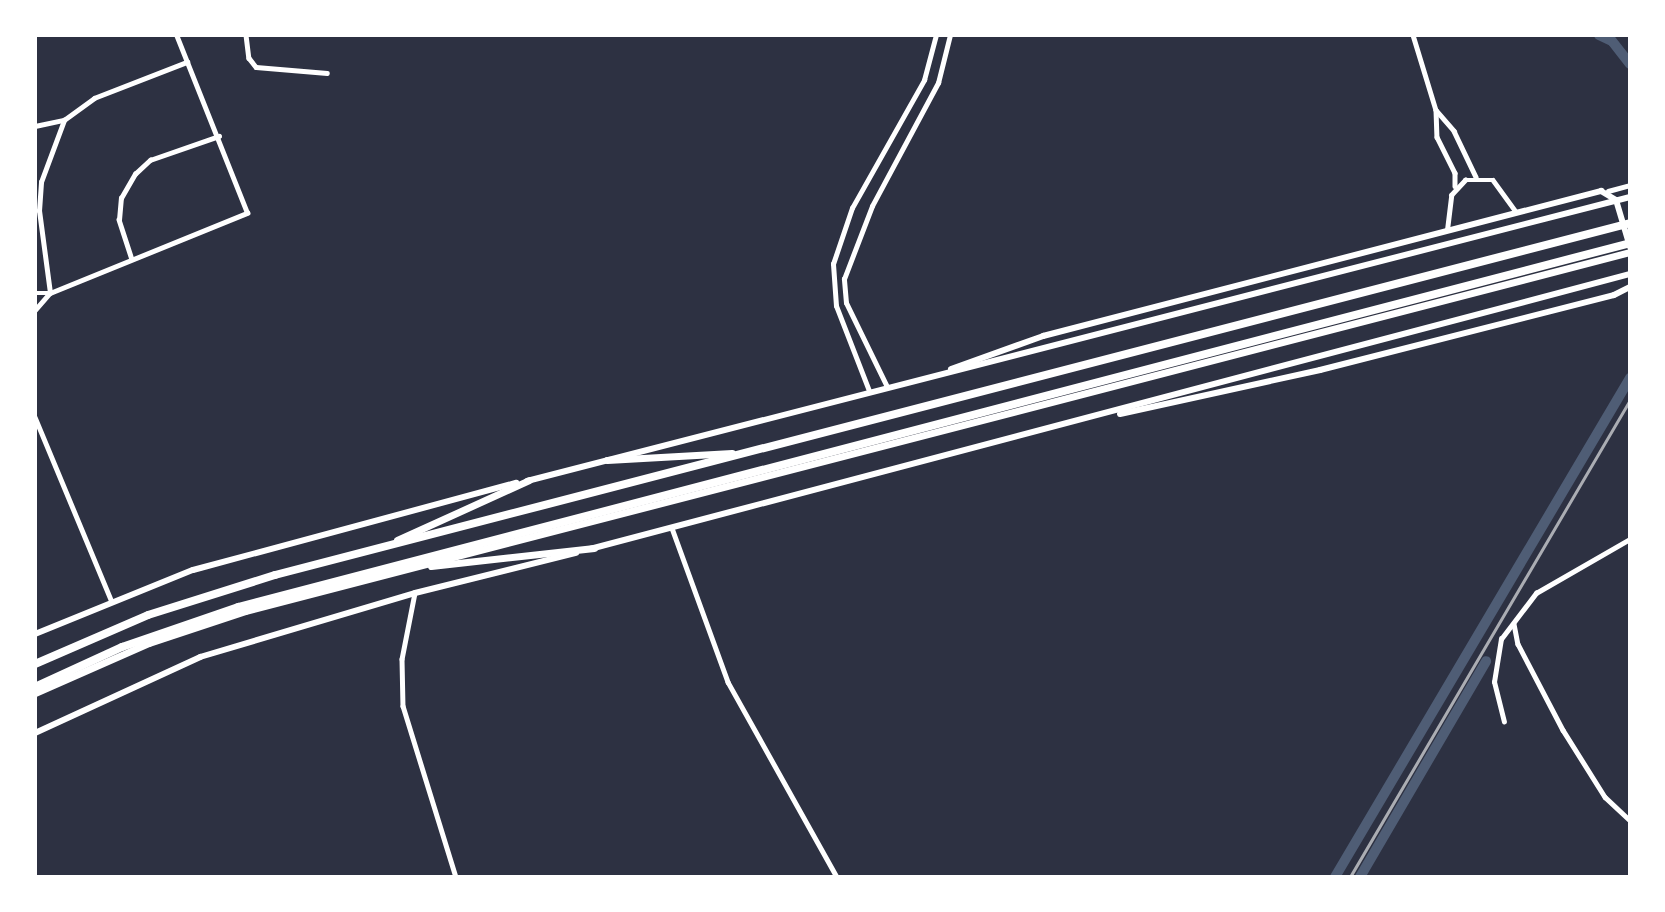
<!DOCTYPE html>
<html>
<head>
<meta charset="utf-8">
<style>
	body { margin:0 }
	#map { position:relative; width:1665px; height:912px; overflow:hidden; background:#2d3142; font-family:"Varela Round",sans-serif }
	div>[style] { position:absolute }
	.canal>* { height:10px; margin:-5px; padding:0 5px; transform-origin:5px; border-radius:5px; background:#4f5d75 }
	.minor>* { height:4.5px; margin:-2.25px; padding:0 2.25px; transform-origin:2.25px; border-radius:2.25px; background:#fff }
	.secondary>* { height:6px; margin:-3px; padding:0 3px; transform-origin:3px; border-radius:3px; background:#fff }
	.trunk>* { height:7px; margin:-3.5px; padding:0 3.5px; transform-origin:3.5px; border-radius:3.5px; background:#fff }
	.motorway>* { height:8px; margin:-4px; padding:0 4px; transform-origin:4px; border-radius:4px; background:#fff }
	.rail>* { height:2.5px; margin:-1.25px; padding:0 1.25px; transform-origin:1.25px; border-radius:1.25px; background:#abadb3 }
	span { translate:-50% -50%; white-space:nowrap; text-align:center; line-height:1.15; -webkit-text-stroke:5px #fff; paint-order:stroke }
	.frame { position:absolute; inset:0; border:37px solid #fff; pointer-events:none }
</style>
</head>
<body>
<div id="map">
	<div class="canal">
		<div style="left:1599px;top:35px;width:14px;rotate:25deg"></div>
		<div style="left:1612px;top:41px;width:29px;rotate:52deg"></div>
		<div style="left:1335px;top:877px;width:580px;rotate:-59.41deg"></div>
		<div style="left:1360px;top:877px;width:250px;rotate:-59.7deg"></div>
	</div>
	<div class="minor">
		<div style="left:246px;top:35px;width:23px;rotate:83deg"></div>
		<div style="left:249px;top:58px;width:11px;rotate:52deg"></div>
		<div style="left:256px;top:67px;width:71px;rotate:4.8deg"></div>
		<div style="left:1413px;top:35px;width:78px;rotate:73deg"></div>
		<div style="left:1436px;top:110px;width:27px;rotate:88deg"></div>
		<div style="left:1437px;top:137px;width:40px;rotate:63.4deg"></div>
		<div style="left:1455px;top:173px;width:13px;rotate:90deg"></div>
		<div style="left:1436px;top:110px;width:28px;rotate:49deg"></div>
		<div style="left:1454px;top:131px;width:51px;rotate:64.4deg"></div>
		<div style="left:35px;top:126px;width:29px;rotate:-12deg"></div>
		<div style="left:1608px;top:191px;width:23px;rotate:-15deg"></div>
		<div style="left:1447px;top:230px;width:35px;rotate:-83deg"></div>
		<div style="left:1451px;top:195px;width:21px;rotate:-47deg"></div>
		<div style="left:1465px;top:180px;width:28px"></div>
		<div style="left:1493px;top:180px;width:39px;rotate:54deg"></div>
		<div style="left:131px;top:258px;width:40px;rotate:-108deg"></div>
		<div style="left:119px;top:220px;width:22px;rotate:-85deg"></div>
		<div style="left:121px;top:198px;width:28px;rotate:-60deg"></div>
		<div style="left:135px;top:174px;width:21px;rotate:-43deg"></div>
		<div style="left:150px;top:160px;width:73px;rotate:-19.2deg"></div>
		<div style="left:35px;top:293px;width:15px"></div>
		<div style="left:50px;top:293px;width:213px;rotate:-22.1deg"></div>
		<div style="left:247px;top:213px;width:192px;rotate:-111.7deg"></div>
		<div style="left:35px;top:310px;width:23px;rotate:-49deg"></div>
		<div style="left:50px;top:293px;width:83px;rotate:-97.6deg"></div>
		<div style="left:39px;top:211px;width:29px;rotate:-86deg"></div>
		<div style="left:41px;top:182px;width:66px;rotate:-69.6deg"></div>
		<div style="left:64px;top:120px;width:37px;rotate:-36deg"></div>
		<div style="left:94px;top:98px;width:100px;rotate:-21.2deg"></div>
		<div style="left:887px;top:387px;width:93px;rotate:-116deg"></div>
		<div style="left:846px;top:303px;width:24px;rotate:-95deg"></div>
		<div style="left:844px;top:279px;width:78px;rotate:-69deg"></div>
		<div style="left:872px;top:206px;width:140px;rotate:-61.8deg"></div>
		<div style="left:938px;top:83px;width:49px;rotate:-76deg"></div>
		<div style="left:869px;top:391px;width:91px;rotate:-111.2deg"></div>
		<div style="left:836px;top:306px;width:42px;rotate:-94.1deg"></div>
		<div style="left:833px;top:264px;width:59px;rotate:-71.3deg"></div>
		<div style="left:852px;top:208px;width:147px;rotate:-60.6deg"></div>
		<div style="left:924px;top:80px;width:47px;rotate:-75.1deg"></div>
		<div style="left:35px;top:417px;width:198px;rotate:67.4deg"></div>
		<div style="left:672px;top:528px;width:164px;rotate:70deg"></div>
		<div style="left:728px;top:682px;width:223px;rotate:60.8deg"></div>
		<div style="left:415px;top:593px;width:67px;rotate:101.1deg"></div>
		<div style="left:402px;top:659px;width:47px;rotate:88.8deg"></div>
		<div style="left:403px;top:706px;width:179px;rotate:72.8deg"></div>
		<div style="left:1514px;top:624px;width:20px;rotate:79deg"></div>
		<div style="left:1518px;top:644px;width:97px;rotate:62.4deg"></div>
		<div style="left:1563px;top:730px;width:79px;rotate:57.9deg"></div>
		<div style="left:1605px;top:797px;width:34px;rotate:43deg"></div>
		<div style="left:1504px;top:722px;width:41px;rotate:-104deg"></div>
		<div style="left:1494px;top:682px;width:44px;rotate:-80.8deg"></div>
		<div style="left:1501px;top:639px;width:58px;rotate:-52.7deg"></div>
		<div style="left:1536px;top:593px;width:108px;rotate:-29.9deg"></div>
	</div>
	<div class="secondary">
		<div style="left:951px;top:369px;width:98px;rotate:-19.7deg"></div>
		<div style="left:1043px;top:336px;width:577px;rotate:-14.57deg"></div>
		<div style="left:1601px;top:191px;width:17px;rotate:31deg"></div>
		<div style="left:1616px;top:200px;width:49px;rotate:73.4deg"></div>
		<div style="left:1120px;top:414px;width:205px;rotate:-12.4deg"></div>
		<div style="left:1320px;top:370px;width:303px;rotate:-14.3deg"></div>
		<div style="left:1614px;top:295px;width:18px;rotate:-27deg"></div>
		<div style="left:527px;top:481px;width:1139px;rotate:-14.44deg"></div>
		<div style="left:590px;top:549px;width:1076px;rotate:-14.81deg"></div>
		<div style="left:35px;top:634px;width:170px;rotate:-22.1deg"></div>
		<div style="left:193px;top:570px;width:335px;rotate:-15.1deg"></div>
		<div style="left:35px;top:733px;width:182px;rotate:-24.7deg"></div>
		<div style="left:200px;top:657px;width:224px;rotate:-16.6deg"></div>
		<div style="left:415px;top:593px;width:166px;rotate:-14deg"></div>
	</div>
	<div class="trunk">
		<div style="left:607px;top:460px;width:125px;rotate:-3.2deg"></div>
		<div style="left:397px;top:540px;width:145px;rotate:-24.4deg"></div>
		<div style="left:431px;top:566px;width:164px;rotate:-6.3deg"></div>
		<div style="left:35px;top:693px;width:124px;rotate:-23.7deg"></div>
		<div style="left:149px;top:643px;width:101px;rotate:-18.4deg"></div>
		<div style="left:245px;top:611px;width:1431px;rotate:-14.53deg"></div>
	</div>
	<div class="motorway">
		<div style="left:35px;top:664px;width:123px;rotate:-23.4deg"></div>
		<div style="left:148px;top:615px;width:133px;rotate:-17.5deg"></div>
		<div style="left:275px;top:575px;width:1400px;rotate:-14.56deg"></div>
		<div style="left:35px;top:687px;width:96px;rotate:-24.7deg"></div>
		<div style="left:122px;top:647px;width:123px;rotate:-19deg"></div>
		<div style="left:238px;top:607px;width:1439px;rotate:-14.65deg"></div>
	</div>
	<div class="rail">
		<div style="left:1350px;top:877px;width:553px;rotate:-59.59deg"></div>
	</div>
	<div class="frame"></div>
</div>
</body>
</html>
